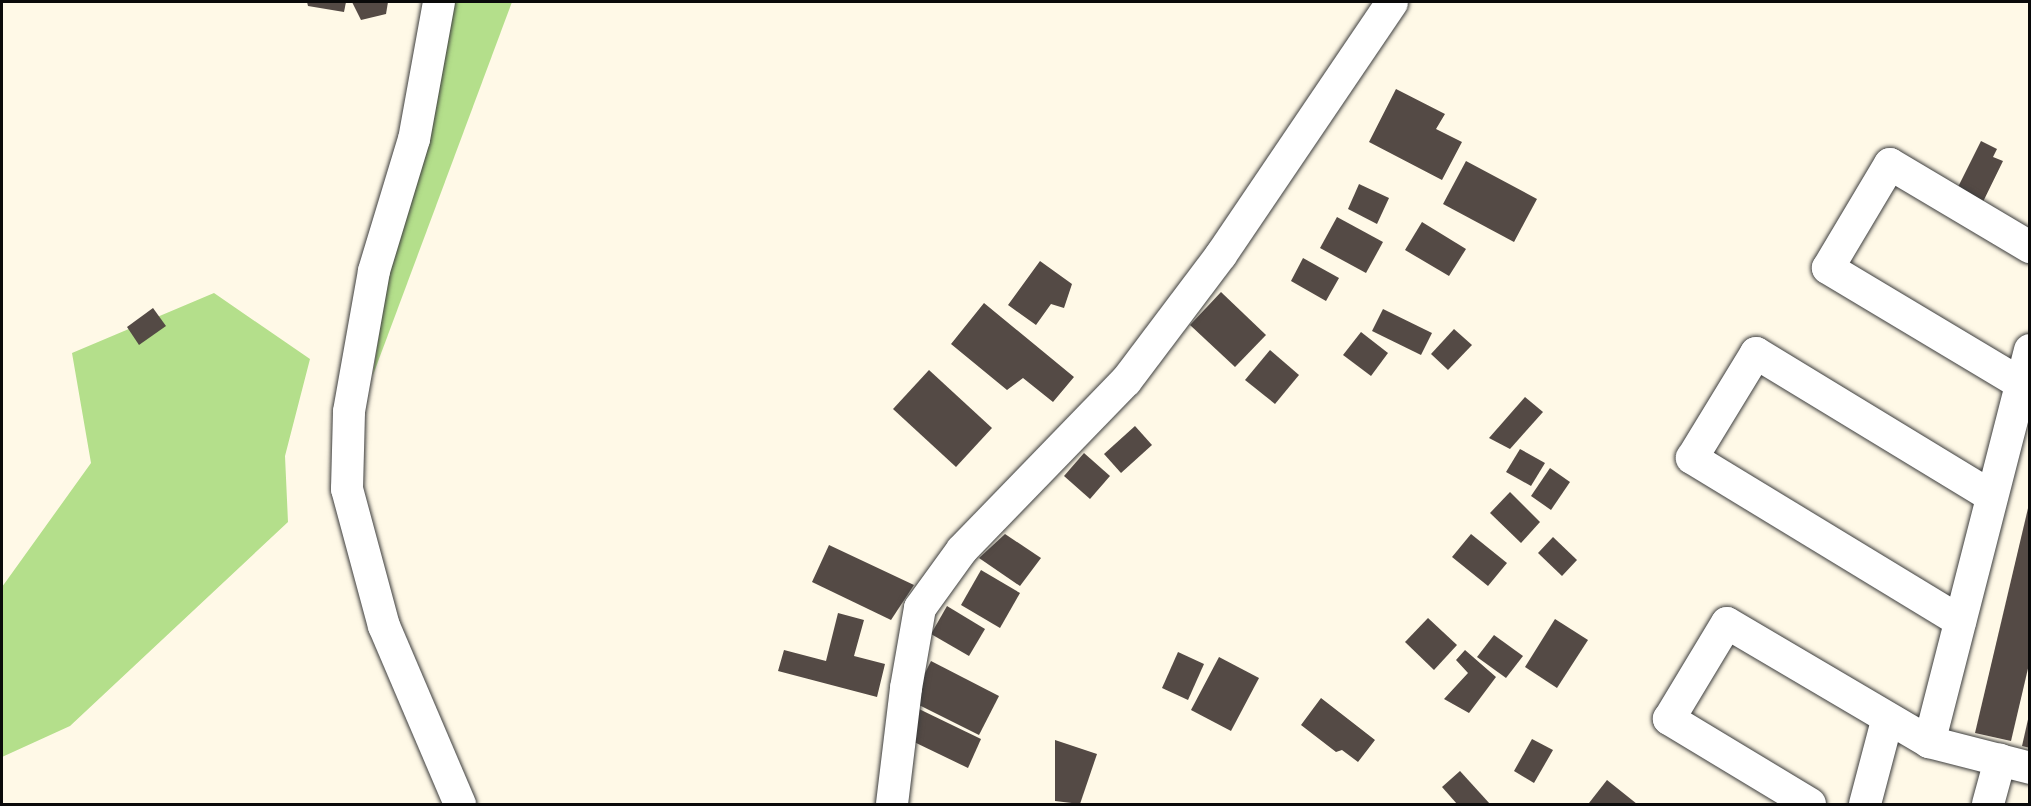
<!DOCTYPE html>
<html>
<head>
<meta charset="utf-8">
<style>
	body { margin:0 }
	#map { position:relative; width:2031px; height:806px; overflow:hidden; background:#fff9e7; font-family:"PT Serif",serif }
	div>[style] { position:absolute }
	.forest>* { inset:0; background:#b4df8b }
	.building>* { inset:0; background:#544a45 }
	.roads { filter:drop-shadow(0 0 2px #3d3d3d) drop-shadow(0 0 2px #3d3d3d) }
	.minor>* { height:32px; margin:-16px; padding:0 16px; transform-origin:16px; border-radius:16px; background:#fff }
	span { translate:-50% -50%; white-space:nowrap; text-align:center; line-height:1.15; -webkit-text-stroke:6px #fff; paint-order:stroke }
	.frame { position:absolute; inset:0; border:3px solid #0a0a0a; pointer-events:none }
</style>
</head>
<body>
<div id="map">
	<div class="forest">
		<div style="clip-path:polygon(428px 2px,512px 2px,373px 375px)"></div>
		<div style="clip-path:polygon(214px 293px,310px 359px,285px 456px,288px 522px,70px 726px,2px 757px,2px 587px,91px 463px,72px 353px)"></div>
	</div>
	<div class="building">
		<div style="clip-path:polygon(307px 2px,346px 2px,344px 12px,308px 6px)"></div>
		<div style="clip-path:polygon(352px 2px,388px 2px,386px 14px,361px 20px)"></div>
		<div style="clip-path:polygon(1396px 89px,1445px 114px,1436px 129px,1462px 142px,1442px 180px,1369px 142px)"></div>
		<div style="clip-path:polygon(1981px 141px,1997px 149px,1993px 157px,2003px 161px,1978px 212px,1952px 199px)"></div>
		<div style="clip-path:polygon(1466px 161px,1537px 199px,1514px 242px,1443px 204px)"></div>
		<div style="clip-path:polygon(1359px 184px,1389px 198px,1377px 224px,1348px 209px)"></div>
		<div style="clip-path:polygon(1337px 217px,1383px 242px,1366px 273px,1320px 248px)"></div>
		<div style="clip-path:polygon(1422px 222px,1466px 249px,1449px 276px,1405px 250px)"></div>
		<div style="clip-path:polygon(1303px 258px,1339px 278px,1326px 301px,1291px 281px)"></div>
		<div style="clip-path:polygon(1040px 261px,1072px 284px,1064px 308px,1051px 304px,1036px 325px,1008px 305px)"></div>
		<div style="clip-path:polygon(1221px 292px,1266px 335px,1235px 367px,1190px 325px)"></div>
		<div style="clip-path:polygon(984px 303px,1074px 377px,1053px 402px,1023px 378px,1007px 390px,951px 344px)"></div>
		<div style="clip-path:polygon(153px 308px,166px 326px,139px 345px,127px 327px)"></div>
		<div style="clip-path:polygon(1383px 309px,1432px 333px,1421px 355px,1372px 331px)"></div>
		<div style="clip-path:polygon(1454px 329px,1472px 345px,1448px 370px,1431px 354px)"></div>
		<div style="clip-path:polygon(1361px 332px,1388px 353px,1371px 376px,1343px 355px)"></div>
		<div style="clip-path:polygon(1270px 350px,1299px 375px,1275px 404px,1245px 380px)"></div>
		<div style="clip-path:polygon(929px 370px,992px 428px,956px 467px,893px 409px)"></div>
		<div style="clip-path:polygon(1525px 397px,1543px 412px,1510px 449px,1489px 438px)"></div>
		<div style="clip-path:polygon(1135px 426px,1152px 445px,1121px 473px,1104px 454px)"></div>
		<div style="clip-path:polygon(1520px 449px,1545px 463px,1531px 486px,1506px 472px)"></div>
		<div style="clip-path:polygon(1084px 453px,1110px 476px,1090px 499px,1064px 476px)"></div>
		<div style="clip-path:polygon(1550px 468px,1570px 482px,1551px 510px,1531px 496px)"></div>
		<div style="clip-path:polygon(1510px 492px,1540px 522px,1521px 543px,1490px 513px)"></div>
		<div style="clip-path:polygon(2029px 504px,2030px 660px,2011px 741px,1975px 733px)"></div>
		<div style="clip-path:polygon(1005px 534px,1041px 558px,1020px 586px,979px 558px)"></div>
		<div style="clip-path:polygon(1471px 534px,1507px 563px,1488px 586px,1452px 557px)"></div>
		<div style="clip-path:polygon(1553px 537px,1577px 560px,1562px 576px,1538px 553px)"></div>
		<div style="clip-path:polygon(829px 545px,914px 585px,891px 620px,812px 582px)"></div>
		<div style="clip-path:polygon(981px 570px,1020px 593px,1000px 628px,961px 605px)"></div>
		<div style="clip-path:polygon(947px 606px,985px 629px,969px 656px,931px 634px)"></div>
		<div style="clip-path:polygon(838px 613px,864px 620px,854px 656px,885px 664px,877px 697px,778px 671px,784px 650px,826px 661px)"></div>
		<div style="clip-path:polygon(1428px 618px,1457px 645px,1434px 670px,1405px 642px)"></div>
		<div style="clip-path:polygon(1555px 619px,1588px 640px,1557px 688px,1525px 667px)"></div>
		<div style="clip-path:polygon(1494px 635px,1523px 656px,1506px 678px,1477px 657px)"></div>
		<div style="clip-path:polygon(1465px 650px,1496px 677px,1469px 713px,1444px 699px,1468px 673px,1456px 660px)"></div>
		<div style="clip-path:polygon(1178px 652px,1204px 664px,1188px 700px,1162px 688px)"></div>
		<div style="clip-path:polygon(1219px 657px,1259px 678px,1231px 731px,1191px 710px)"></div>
		<div style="clip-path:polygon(931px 661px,999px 696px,979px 735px,911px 701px)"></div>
		<div style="clip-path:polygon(1321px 698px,1375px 740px,1358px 762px,1342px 750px,1336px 752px,1301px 725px)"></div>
		<div style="clip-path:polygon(919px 709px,981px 739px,968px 768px,912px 741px)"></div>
		<div style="clip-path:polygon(2029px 715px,2030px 715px,2030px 748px,2022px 746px)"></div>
		<div style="clip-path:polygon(1532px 739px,1553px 750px,1534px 783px,1514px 771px)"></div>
		<div style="clip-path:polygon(1055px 740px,1097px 754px,1080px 804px,1055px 801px)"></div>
		<div style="clip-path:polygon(1460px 771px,1490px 804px,1457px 804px,1442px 787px)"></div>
		<div style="clip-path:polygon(1607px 780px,1637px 804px,1589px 803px)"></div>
	</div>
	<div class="roads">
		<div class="minor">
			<div style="left:439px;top:2px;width:139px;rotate:100.3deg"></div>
			<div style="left:414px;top:139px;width:138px;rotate:106.9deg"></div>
			<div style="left:374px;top:271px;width:143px;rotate:100.1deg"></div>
			<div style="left:349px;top:412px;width:77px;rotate:91.5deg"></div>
			<div style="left:347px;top:489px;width:142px;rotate:74.9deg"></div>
			<div style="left:384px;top:626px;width:194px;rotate:66.9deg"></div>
			<div style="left:2030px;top:350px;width:405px;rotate:104.4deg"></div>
			<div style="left:1929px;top:742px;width:104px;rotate:14.4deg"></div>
			<div style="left:2020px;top:383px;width:224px;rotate:-149.1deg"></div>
			<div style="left:1828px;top:268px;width:121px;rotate:-59.2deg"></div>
			<div style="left:1890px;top:164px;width:163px;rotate:30.7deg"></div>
			<div style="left:1960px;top:621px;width:314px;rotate:-148.7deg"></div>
			<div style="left:1692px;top:458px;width:123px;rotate:-58.6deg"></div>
			<div style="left:1756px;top:353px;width:275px;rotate:31.3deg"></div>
			<div style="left:892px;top:804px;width:117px;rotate:-83.1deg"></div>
			<div style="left:906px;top:688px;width:81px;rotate:-80.1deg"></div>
			<div style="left:920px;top:608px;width:72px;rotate:-54.1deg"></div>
			<div style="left:962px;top:550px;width:235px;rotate:-45.9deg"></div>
			<div style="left:1126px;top:381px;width:158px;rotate:-53deg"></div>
			<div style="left:1221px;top:255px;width:305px;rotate:-55.9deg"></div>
			<div style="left:1810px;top:804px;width:165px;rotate:-148.9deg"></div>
			<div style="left:1669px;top:719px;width:112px;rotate:-58.9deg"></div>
			<div style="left:1727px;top:623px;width:234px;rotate:30.5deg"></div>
			<div style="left:1865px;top:804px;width:86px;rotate:-75.2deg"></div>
			<div style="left:1988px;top:804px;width:46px;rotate:-74.7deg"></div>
		</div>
	</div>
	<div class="frame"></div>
</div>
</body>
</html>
